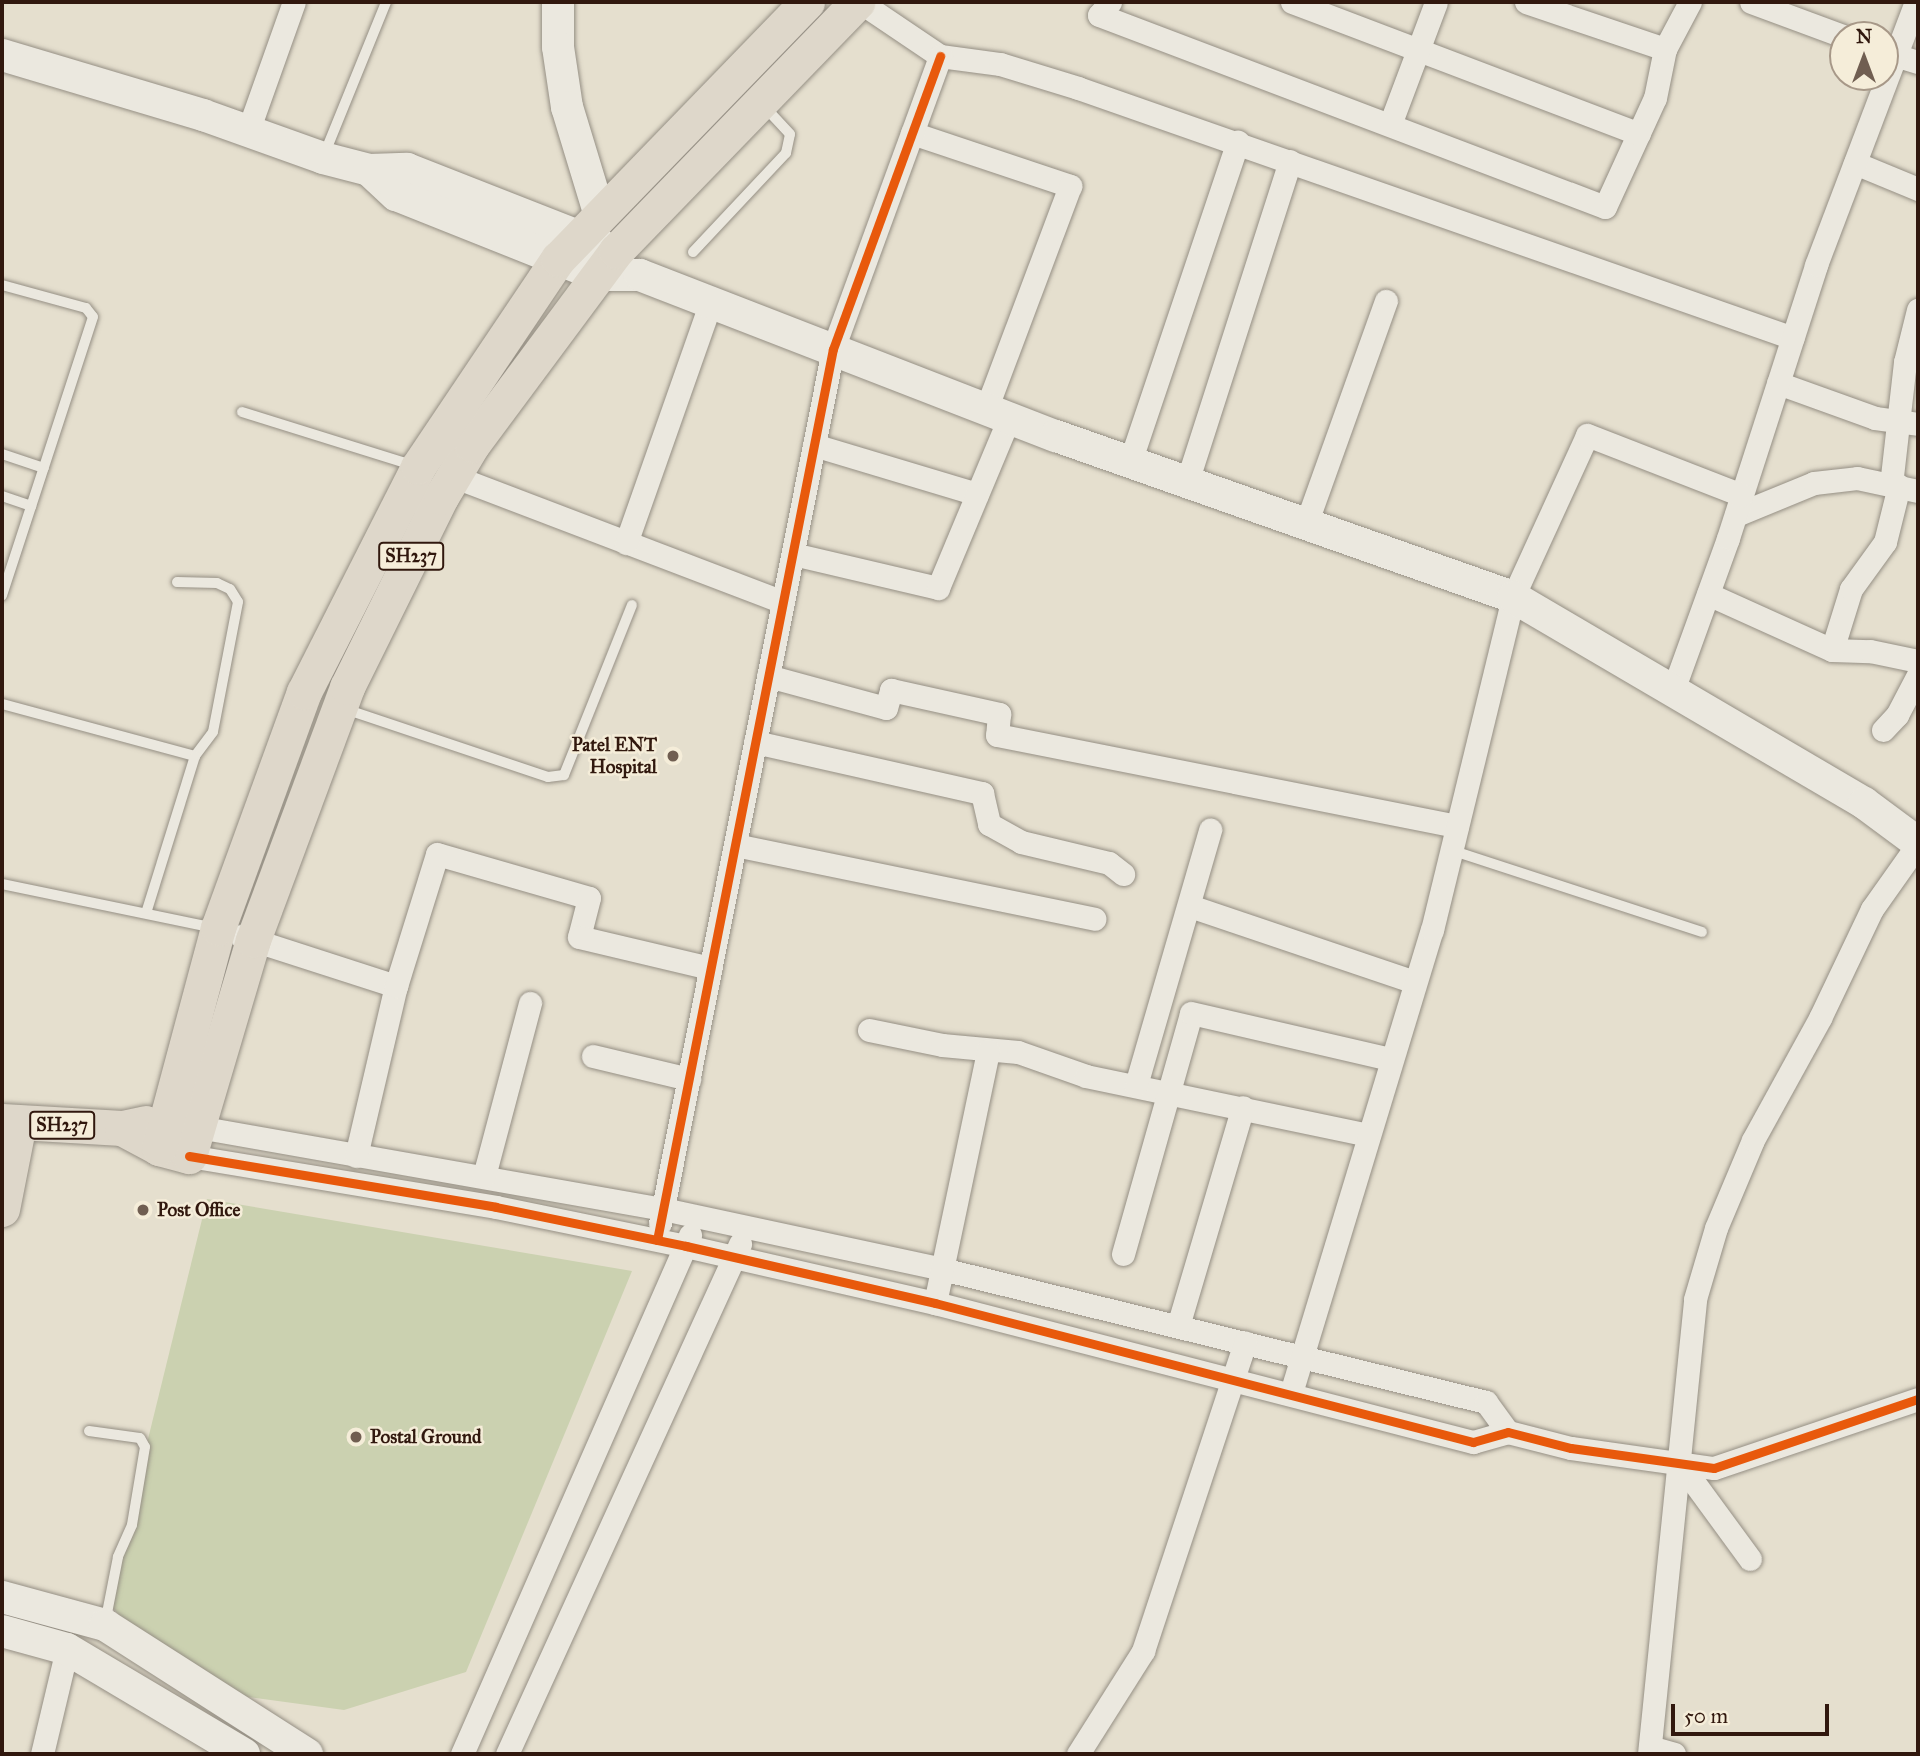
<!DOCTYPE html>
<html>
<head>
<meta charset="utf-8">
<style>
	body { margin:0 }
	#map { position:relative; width:1920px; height:1756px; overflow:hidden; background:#e5dfce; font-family:"IM FELL Great Primer",serif }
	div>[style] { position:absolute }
	.green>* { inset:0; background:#cbd1b0 }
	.roads { filter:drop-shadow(0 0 2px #958f84) drop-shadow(0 0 2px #958f84) }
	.lane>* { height:10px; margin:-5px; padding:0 5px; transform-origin:5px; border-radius:5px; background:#ebe8df }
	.street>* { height:23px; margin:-11.5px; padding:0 11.5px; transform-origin:11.5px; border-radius:11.5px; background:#ebe8df }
	.secondary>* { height:32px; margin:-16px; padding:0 16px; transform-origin:16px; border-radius:16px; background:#ebe8df }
	.primary>* { height:35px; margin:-17.5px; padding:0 17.5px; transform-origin:17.5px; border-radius:17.5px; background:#ded7ca }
	.cycleway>* { height:9px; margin:-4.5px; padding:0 4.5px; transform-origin:4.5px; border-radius:4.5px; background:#e8590c }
	.dots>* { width:19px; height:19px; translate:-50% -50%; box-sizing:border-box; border:4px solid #f5edd9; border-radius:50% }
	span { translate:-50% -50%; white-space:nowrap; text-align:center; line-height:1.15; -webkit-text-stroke:5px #f5edd9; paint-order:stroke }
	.shield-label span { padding:2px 5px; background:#f5edd9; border:2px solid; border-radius:5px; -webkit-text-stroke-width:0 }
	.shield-label { font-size:18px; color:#31180e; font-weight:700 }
	.poi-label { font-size:19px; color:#31180e; font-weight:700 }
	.right { translate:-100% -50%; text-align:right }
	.left { translate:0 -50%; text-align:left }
	.frame { position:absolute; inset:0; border:4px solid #31180e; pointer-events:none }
	.north { position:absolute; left:1829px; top:21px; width:70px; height:70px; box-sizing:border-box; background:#f5edd9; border:2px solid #a79888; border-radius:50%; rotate:0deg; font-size:19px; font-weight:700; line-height:28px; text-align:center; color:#31180e }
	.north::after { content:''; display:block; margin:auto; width:24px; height:32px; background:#705e51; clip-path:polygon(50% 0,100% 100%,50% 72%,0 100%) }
	.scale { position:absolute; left:1671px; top:1704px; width:158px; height:32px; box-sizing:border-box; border:4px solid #31180e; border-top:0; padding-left:9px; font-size:21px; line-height:24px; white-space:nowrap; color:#31180e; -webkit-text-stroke:5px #f5edd9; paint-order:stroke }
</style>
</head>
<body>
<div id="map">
	<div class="green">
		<div style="clip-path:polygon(207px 1199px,632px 1271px,466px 1672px,344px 1710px,242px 1696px,152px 1653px,108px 1602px)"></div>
	</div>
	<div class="roads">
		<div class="lane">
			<div style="left:324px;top:155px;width:165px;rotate:-67.9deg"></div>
			<div style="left:693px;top:252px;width:136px;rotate:-46.8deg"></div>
			<div style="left:786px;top:153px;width:19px;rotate:-78deg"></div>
			<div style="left:790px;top:134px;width:41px;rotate:-133deg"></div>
			<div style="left:2px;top:285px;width:87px;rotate:15.3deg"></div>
			<div style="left:86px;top:308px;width:11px;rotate:52deg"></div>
			<div style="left:93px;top:317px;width:293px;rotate:108.1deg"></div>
			<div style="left:242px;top:412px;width:178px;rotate:17.3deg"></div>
			<div style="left:2px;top:454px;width:44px;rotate:18.4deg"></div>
			<div style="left:2px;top:496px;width:31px;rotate:19deg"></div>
			<div style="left:177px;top:582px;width:40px;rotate:1.4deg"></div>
			<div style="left:217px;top:583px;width:14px;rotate:25deg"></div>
			<div style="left:230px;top:589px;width:15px;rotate:58deg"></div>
			<div style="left:238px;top:602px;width:132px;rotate:100.9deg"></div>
			<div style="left:213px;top:732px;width:30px;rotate:127deg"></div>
			<div style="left:2px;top:704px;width:200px;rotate:15.1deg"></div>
			<div style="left:195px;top:756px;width:164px;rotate:107.3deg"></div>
			<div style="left:345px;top:709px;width:214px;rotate:18.5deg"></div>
			<div style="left:548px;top:777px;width:16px;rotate:-7deg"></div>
			<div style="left:564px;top:775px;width:183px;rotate:-68.2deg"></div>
			<div style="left:1451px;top:850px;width:264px;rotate:18.1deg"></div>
			<div style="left:2px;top:884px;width:217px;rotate:11.7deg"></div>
			<div style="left:89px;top:1431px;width:51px;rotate:7.8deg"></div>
			<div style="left:140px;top:1438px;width:10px;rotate:61deg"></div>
			<div style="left:145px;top:1447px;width:79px;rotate:99.5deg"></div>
			<div style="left:132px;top:1525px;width:35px;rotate:114deg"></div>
			<div style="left:118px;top:1557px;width:67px;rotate:101.1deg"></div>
		</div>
		<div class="street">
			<div style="left:860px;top:2px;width:97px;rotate:34deg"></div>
			<div style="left:940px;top:56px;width:61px;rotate:7.6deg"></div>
			<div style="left:1000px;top:64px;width:82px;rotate:17.1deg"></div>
			<div style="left:1078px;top:88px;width:757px;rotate:19.27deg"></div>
			<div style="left:1110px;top:2px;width:17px;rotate:130deg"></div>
			<div style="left:1099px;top:15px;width:541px;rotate:20.78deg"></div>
			<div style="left:1605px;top:207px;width:120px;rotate:-65.4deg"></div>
			<div style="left:1655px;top:98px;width:50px;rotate:-78.5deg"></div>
			<div style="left:1665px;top:49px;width:53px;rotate:-62deg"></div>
			<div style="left:1292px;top:2px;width:371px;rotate:20.8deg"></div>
			<div style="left:1526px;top:2px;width:147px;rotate:18.7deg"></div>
			<div style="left:1751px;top:2px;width:98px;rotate:20.3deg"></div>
			<div style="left:1885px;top:52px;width:34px;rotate:17deg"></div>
			<div style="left:1391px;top:122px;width:128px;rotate:-69.4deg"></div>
			<div style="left:248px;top:131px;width:137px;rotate:-70.4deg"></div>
			<div style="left:912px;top:133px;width:167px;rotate:18.5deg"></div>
			<div style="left:1070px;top:186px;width:238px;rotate:110.6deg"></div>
			<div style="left:1855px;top:163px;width:68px;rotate:22.4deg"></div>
			<div style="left:1778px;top:383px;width:103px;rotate:19.8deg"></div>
			<div style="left:1875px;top:418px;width:43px;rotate:7.9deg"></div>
			<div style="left:814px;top:445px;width:170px;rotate:16.7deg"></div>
			<div style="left:1130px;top:462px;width:338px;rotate:-71.4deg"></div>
			<div style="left:453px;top:476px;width:353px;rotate:20.9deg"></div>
			<div style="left:1187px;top:482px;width:337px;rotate:-72.2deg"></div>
			<div style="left:1891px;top:485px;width:124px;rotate:-83.5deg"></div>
			<div style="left:1905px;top:362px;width:54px;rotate:-76deg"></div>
			<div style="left:1736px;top:515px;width:84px;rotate:-22.3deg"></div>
			<div style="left:1814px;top:483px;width:43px;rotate:-6.6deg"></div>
			<div style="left:1857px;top:478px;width:62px;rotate:12deg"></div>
			<div style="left:1306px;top:524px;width:237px;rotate:-70.3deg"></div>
			<div style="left:626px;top:543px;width:256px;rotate:-70.6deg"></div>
			<div style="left:793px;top:554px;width:149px;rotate:13.2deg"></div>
			<div style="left:938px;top:588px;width:184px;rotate:-67.3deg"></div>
			<div style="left:1708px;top:594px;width:136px;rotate:24.3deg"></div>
			<div style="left:1832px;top:650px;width:38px;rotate:2deg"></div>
			<div style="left:1870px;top:651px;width:49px;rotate:11.8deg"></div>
			<div style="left:1832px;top:650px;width:64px;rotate:-72.7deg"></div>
			<div style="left:1851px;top:589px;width:58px;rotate:-54.1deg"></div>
			<div style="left:1885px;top:542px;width:58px;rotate:-76deg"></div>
			<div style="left:768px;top:676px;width:122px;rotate:15.2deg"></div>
			<div style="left:886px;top:708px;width:19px;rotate:-74deg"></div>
			<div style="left:891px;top:690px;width:111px;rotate:12.5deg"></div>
			<div style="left:999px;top:714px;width:21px;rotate:95deg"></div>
			<div style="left:997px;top:735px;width:469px;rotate:11.2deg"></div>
			<div style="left:1672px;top:693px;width:165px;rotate:-70.1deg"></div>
			<div style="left:1728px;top:538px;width:287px;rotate:-72.1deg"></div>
			<div style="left:1816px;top:265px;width:281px;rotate:-69.2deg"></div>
			<div style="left:1883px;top:730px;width:21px;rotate:-47deg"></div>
			<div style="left:1897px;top:715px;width:45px;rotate:-62.3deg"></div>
			<div style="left:755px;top:742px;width:233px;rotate:12.7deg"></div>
			<div style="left:982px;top:793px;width:32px;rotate:77deg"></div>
			<div style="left:989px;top:824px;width:37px;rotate:29deg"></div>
			<div style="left:1021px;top:842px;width:90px;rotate:13.4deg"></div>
			<div style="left:1109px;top:863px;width:18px;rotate:38deg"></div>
			<div style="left:735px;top:845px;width:367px;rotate:11.6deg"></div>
			<div style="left:1190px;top:906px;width:237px;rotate:18.7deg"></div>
			<div style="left:241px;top:936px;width:163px;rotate:17.9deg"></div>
			<div style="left:869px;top:1030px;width:75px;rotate:11.6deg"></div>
			<div style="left:942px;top:1045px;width:76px;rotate:5.3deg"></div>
			<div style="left:1018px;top:1052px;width:72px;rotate:19.4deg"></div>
			<div style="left:1086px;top:1076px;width:288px;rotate:11.8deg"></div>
			<div style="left:593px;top:1056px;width:99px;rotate:13.5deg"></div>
			<div style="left:1136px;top:1085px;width:266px;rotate:-73.8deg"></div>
			<div style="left:198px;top:1127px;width:472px;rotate:10deg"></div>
			<div style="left:663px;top:1209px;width:285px;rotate:12.1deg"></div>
			<div style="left:942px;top:1269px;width:560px;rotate:13.74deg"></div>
			<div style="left:1486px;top:1402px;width:37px;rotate:54deg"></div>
			<div style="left:189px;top:1156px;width:311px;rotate:9.4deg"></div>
			<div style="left:496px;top:1207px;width:194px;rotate:11.6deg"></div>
			<div style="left:686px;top:1246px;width:255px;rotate:12.9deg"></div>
			<div style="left:935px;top:1303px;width:556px;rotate:14.49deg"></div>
			<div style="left:1473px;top:1442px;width:36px;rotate:-16deg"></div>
			<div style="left:1508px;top:1432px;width:65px;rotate:14.3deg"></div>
			<div style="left:1571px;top:1448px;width:144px;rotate:8deg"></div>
			<div style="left:1714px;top:1468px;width:215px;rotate:-18.7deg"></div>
			<div style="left:356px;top:1156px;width:175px;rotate:-76.8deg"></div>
			<div style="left:396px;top:986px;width:138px;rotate:-72.7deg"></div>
			<div style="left:437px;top:854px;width:158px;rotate:16.1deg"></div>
			<div style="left:589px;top:898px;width:40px;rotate:104.4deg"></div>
			<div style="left:579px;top:937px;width:135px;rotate:13.3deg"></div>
			<div style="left:484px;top:1176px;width:179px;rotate:-75.1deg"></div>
			<div style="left:660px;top:1223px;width:891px;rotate:-78.8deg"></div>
			<div style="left:833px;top:349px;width:312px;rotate:-69.9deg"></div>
			<div style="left:1123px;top:1254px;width:250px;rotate:-74.2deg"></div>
			<div style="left:1191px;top:1013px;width:205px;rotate:13deg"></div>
			<div style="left:935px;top:1303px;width:258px;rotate:-78.1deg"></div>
			<div style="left:1178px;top:1326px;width:228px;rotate:-73.5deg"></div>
			<div style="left:1291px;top:1393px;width:484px;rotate:-73.1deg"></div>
			<div style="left:1432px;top:930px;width:343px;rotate:-76.3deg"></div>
			<div style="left:1513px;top:597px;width:178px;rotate:-65.4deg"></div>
			<div style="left:1587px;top:435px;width:166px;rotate:21.2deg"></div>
			<div style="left:1679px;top:1462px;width:120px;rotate:53.8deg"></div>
			<div style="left:1650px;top:1747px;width:25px;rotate:16deg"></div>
			<div style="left:42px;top:1754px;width:108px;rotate:-76.6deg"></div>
			<div style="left:462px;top:1754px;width:567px;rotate:-66.28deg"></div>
			<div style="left:507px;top:1754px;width:561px;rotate:-65.45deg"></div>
			<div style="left:1078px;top:1754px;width:122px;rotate:-57.7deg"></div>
			<div style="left:1143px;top:1651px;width:325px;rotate:-71.7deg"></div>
			<div style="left:1649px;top:1754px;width:457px;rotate:-84.2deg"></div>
			<div style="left:1695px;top:1299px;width:74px;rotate:-73.5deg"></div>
			<div style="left:1716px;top:1228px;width:95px;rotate:-67.2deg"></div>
			<div style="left:1753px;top:1140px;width:139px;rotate:-61.2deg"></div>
			<div style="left:1820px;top:1018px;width:121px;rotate:-64.5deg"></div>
			<div style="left:1872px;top:909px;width:80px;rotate:-54.7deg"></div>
		</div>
		<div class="secondary">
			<div style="left:558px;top:2px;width:45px;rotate:90deg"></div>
			<div style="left:558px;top:47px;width:61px;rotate:81.5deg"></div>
			<div style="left:567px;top:107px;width:110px;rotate:73.1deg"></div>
			<div style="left:2px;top:55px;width:210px;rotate:16.6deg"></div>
			<div style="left:203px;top:115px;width:127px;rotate:19.7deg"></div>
			<div style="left:323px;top:158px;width:48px;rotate:14.6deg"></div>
			<div style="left:369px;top:170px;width:38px;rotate:-2deg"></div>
			<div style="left:407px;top:169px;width:208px;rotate:21.4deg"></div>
			<div style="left:369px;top:170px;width:37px;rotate:43deg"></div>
			<div style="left:396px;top:195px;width:216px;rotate:21.7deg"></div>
			<div style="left:597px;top:275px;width:43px"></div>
			<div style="left:640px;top:275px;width:446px;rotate:21.2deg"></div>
			<div style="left:1056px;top:436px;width:485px;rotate:19.4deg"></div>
			<div style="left:1513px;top:597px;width:407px;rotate:30.4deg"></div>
			<div style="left:1864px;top:803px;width:67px;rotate:36.5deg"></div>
			<div style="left:2px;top:1597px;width:107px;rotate:15.2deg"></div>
			<div style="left:105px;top:1625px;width:240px;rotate:32.6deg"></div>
			<div style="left:2px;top:1631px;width:67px;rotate:15.5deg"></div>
			<div style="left:67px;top:1649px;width:206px;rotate:30.7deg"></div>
		</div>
		<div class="primary">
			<div style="left:2px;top:1121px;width:120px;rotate:3.3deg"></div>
			<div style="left:122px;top:1128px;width:24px;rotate:-12deg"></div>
			<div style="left:122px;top:1128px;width:42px;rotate:28.4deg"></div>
			<div style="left:159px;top:1148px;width:31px;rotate:15deg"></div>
			<div style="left:189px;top:1156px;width:225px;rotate:-73.5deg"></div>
			<div style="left:253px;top:940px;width:270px;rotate:-69.6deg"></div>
			<div style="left:347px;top:687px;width:212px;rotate:-63.7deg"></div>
			<div style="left:441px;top:497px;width:61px;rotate:-59.2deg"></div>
			<div style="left:472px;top:445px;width:242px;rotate:-53.4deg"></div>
			<div style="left:616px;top:251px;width:347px;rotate:-45.9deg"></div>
			<div style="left:159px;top:1148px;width:228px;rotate:-75deg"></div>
			<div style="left:218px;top:928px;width:251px;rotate:-70deg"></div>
			<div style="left:304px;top:692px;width:252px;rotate:-63.1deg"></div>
			<div style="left:418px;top:467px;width:251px;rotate:-56.1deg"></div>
			<div style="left:558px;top:259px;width:358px;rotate:-45.9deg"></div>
			<div style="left:2px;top:1209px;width:88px;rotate:-78.8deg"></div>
		</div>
	</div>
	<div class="cycleway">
		<div style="left:189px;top:1156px;width:311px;rotate:9.4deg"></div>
		<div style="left:496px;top:1207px;width:194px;rotate:11.6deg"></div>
		<div style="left:686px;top:1246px;width:255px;rotate:12.9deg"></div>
		<div style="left:935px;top:1303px;width:556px;rotate:14.49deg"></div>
		<div style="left:1473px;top:1442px;width:36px;rotate:-16deg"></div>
		<div style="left:1508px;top:1432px;width:65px;rotate:14.3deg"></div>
		<div style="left:1571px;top:1448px;width:144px;rotate:8deg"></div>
		<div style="left:1714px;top:1468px;width:215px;rotate:-18.7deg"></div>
		<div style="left:657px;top:1240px;width:908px;rotate:-78.83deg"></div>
		<div style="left:833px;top:349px;width:312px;rotate:-69.9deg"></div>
	</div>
	<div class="dots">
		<div style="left:673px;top:756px;background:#705e51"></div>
		<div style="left:143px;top:1210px;background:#705e51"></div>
		<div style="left:356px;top:1437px;background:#705e51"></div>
	</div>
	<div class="shield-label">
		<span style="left:411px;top:556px">SH237</span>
		<span style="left:62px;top:1125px">SH237</span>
	</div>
	<div class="poi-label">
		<span class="right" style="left:657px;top:756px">Patel ENT<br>Hospital</span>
		<span class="left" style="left:157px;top:1210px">Post Office</span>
		<span class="left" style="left:370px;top:1437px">Postal Ground</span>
	</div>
	<div class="frame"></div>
	<div class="north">N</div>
	<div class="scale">50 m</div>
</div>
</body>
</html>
